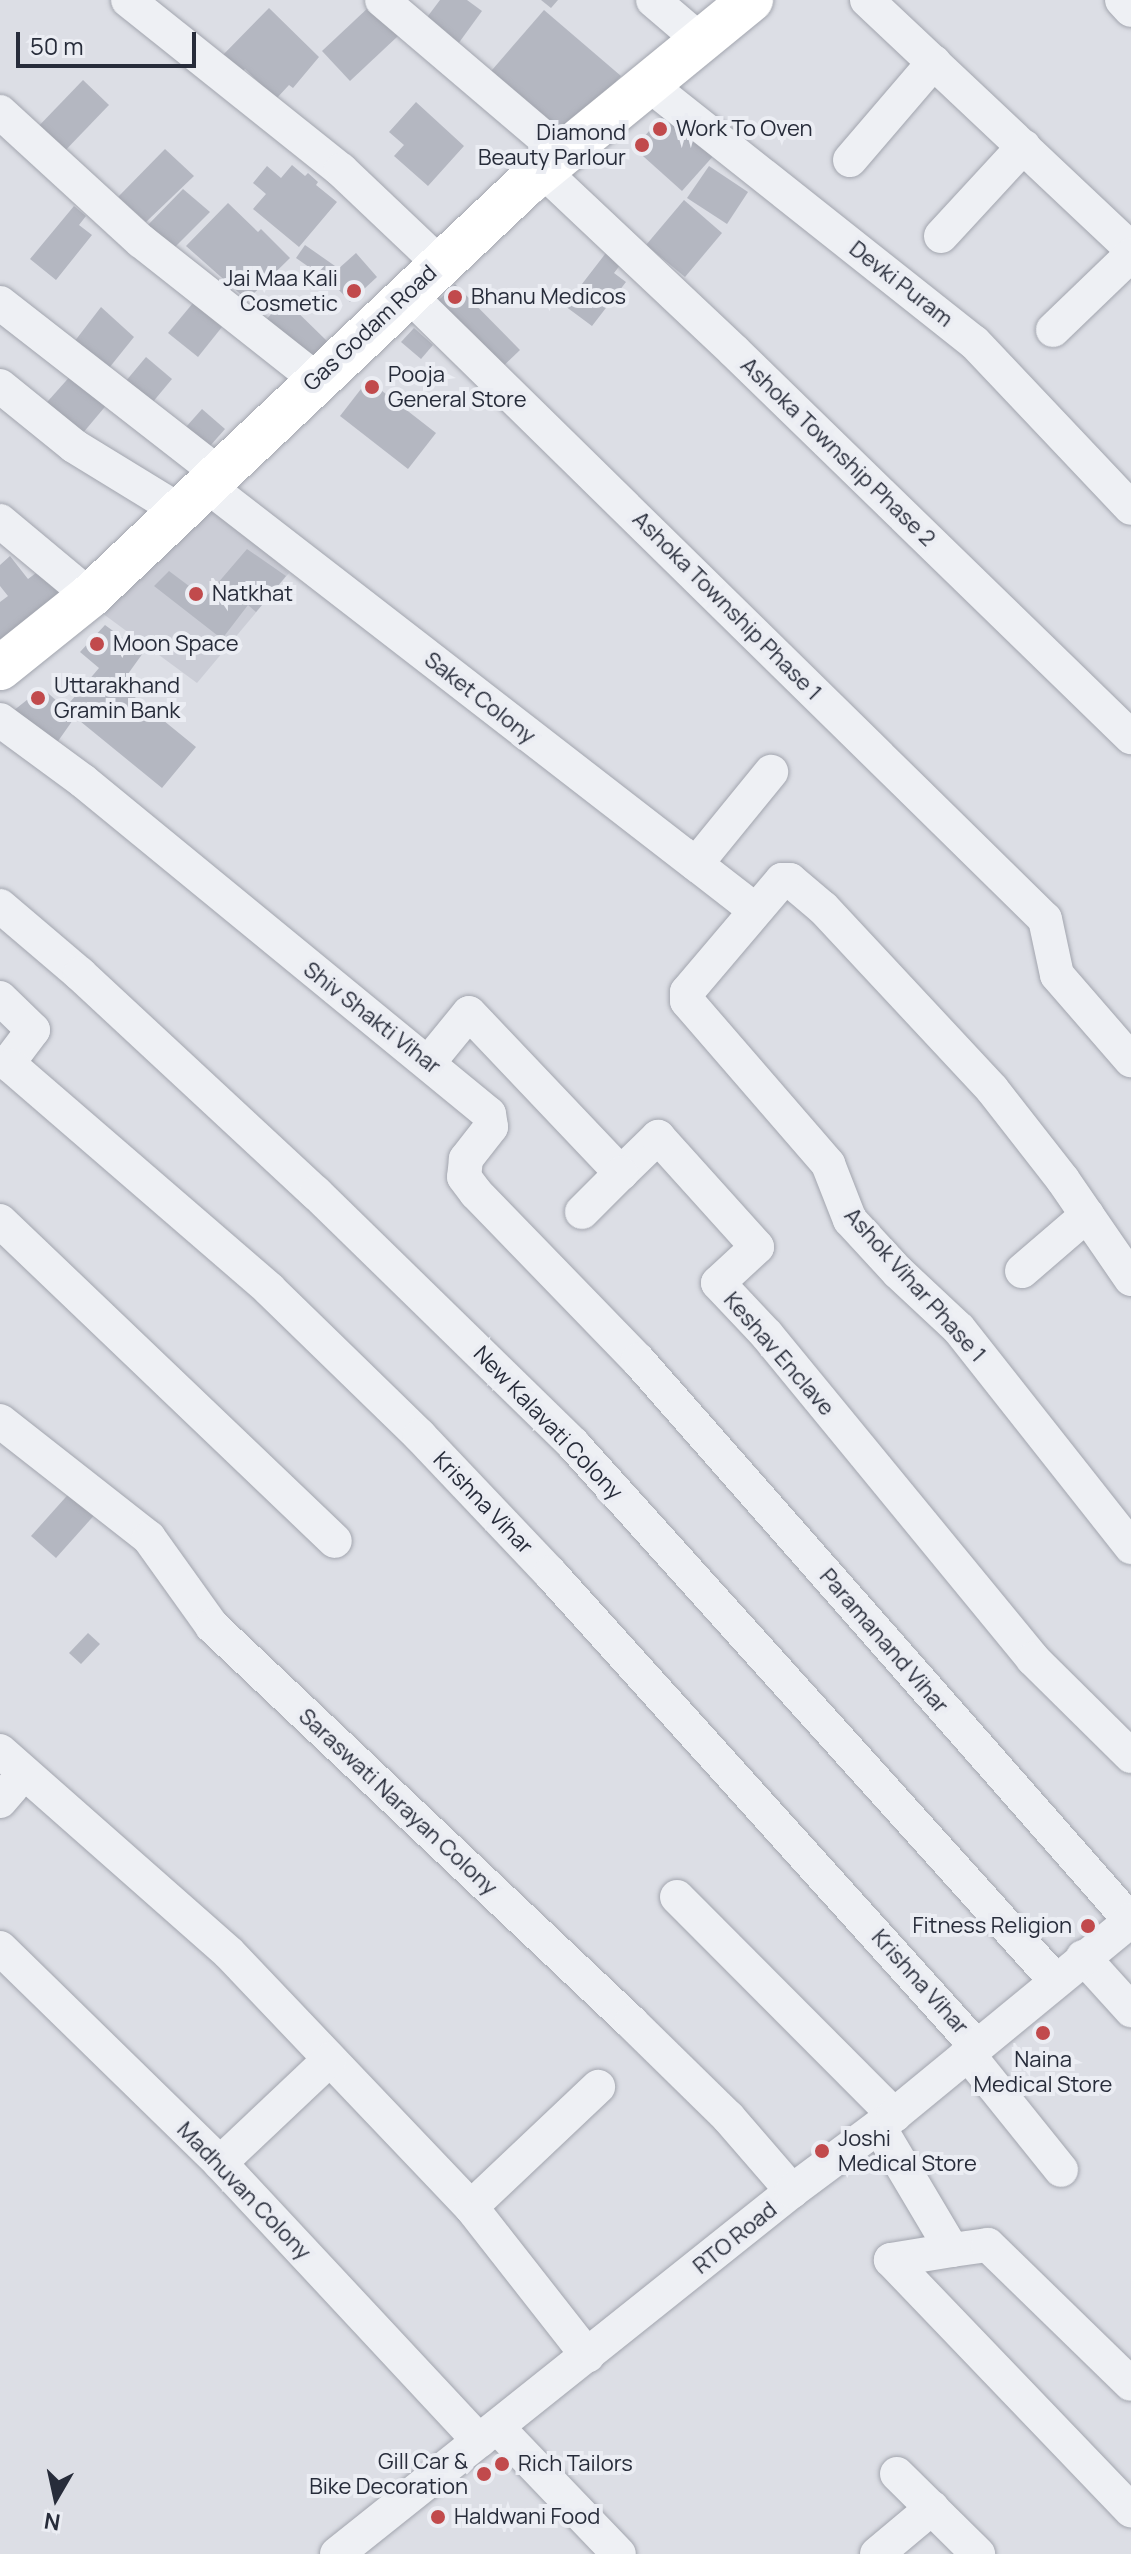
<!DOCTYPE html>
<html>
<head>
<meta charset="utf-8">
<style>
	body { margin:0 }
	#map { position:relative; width:1131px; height:2554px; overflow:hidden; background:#dcdee5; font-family:Manrope,sans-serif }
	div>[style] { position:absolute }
	.built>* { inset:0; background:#cbcdd6 }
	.building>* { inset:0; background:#b4b7c1 }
	.roads { filter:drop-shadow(0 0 2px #a2a5ae) drop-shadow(0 0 2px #a2a5ae) }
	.minor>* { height:34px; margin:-17px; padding:0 17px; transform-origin:17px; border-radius:17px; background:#eef0f4 }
	.major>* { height:44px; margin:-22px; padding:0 22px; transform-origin:22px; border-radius:22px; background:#fff }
	.dots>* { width:22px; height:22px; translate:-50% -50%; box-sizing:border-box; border:4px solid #ebedf3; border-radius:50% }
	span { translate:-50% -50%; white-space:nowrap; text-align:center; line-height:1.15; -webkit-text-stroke:8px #ebedf3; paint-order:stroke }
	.poi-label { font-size:22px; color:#272c3a }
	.left { translate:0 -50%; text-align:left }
	.right { translate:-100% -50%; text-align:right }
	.street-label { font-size:22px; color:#272c3a }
	.north { position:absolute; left:16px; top:2458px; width:80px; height:80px; -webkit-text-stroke:6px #ebedf3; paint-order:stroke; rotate:189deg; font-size:22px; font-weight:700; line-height:32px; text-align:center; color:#272c3a }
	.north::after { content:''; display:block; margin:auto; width:28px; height:36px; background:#272c3a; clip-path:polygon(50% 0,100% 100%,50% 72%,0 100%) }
	.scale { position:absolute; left:16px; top:32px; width:180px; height:36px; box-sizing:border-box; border:4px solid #272c3a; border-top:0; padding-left:10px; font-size:24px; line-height:28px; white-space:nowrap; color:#272c3a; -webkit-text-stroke:6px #ebedf3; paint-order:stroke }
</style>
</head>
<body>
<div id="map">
	<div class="built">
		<div style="clip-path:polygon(212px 504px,289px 573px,197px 683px,102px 613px)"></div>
	</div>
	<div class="building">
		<div style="clip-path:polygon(440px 0,467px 0,482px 11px,458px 44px,425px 20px)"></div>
		<div style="clip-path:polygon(541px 0,558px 0,551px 8px)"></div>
		<div style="clip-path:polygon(370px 6px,398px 36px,350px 81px,322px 51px)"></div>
		<div style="clip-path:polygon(269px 8px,319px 57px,293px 88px,289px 85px,276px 99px,245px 69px,238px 76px,220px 58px)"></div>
		<div style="clip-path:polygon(544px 10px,621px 76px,563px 143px,486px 77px)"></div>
		<div style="clip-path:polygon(83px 80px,109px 105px,59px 157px,33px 132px)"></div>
		<div style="clip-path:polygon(416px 102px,464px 146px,428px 186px,394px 156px,404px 145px,389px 132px)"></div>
		<div style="clip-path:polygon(667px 111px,715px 154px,682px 191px,634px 148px)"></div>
		<div style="clip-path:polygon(165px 149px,194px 176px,146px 222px,118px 197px)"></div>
		<div style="clip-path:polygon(292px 165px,305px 176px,308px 173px,318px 182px,316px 185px,337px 202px,299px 247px,253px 209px,266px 194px,253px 183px,267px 166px,281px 178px)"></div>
		<div style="clip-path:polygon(709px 166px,748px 192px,727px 224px,687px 198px)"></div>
		<div style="clip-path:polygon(183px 189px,210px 212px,171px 251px,144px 229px)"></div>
		<div style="clip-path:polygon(684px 200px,722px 233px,685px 277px,646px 245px)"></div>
		<div style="clip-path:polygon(228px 203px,258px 232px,261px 229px,290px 258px,247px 300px,186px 246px)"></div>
		<div style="clip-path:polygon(74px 206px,86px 216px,79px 225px,92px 235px,56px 280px,30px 259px)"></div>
		<div style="clip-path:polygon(305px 245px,335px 266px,326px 279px,296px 258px)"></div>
		<div style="clip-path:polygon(609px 249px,624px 260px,614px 273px,626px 282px,592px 326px,565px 306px)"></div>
		<div style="clip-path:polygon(356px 253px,377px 277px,350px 302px,328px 278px)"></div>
		<div style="clip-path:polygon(455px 284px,520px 350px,495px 374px,431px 308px)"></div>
		<div style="clip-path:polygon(284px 299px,329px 343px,308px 367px,260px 327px)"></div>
		<div style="clip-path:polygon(193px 303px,222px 327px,198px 357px,168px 333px)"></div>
		<div style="clip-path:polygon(101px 307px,134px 337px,105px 373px,71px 346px)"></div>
		<div style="clip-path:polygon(414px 328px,433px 345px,421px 359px,401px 342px)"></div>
		<div style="clip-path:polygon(146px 357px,172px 379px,152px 403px,120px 388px)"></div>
		<div style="clip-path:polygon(73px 373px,109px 402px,77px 440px,40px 410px)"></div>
		<div style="clip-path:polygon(368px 380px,436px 433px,408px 469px,340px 416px)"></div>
		<div style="clip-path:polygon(202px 409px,225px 429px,203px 454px,178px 436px)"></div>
		<div style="clip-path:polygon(247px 549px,286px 576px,256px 612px,248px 605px,222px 639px,154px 586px,169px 571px,205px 598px)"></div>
		<div style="clip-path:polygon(10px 556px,28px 579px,44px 567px,68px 597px,0 650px,0 602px,8px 596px,0 586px,0 565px)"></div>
		<div style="clip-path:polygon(105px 625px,143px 653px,120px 685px,196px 747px,162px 788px,75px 717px,49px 754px,3px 719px,42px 688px,65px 708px,99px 668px,80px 652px)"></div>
		<div style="clip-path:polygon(73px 1489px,98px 1511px,56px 1558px,31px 1536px)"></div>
		<div style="clip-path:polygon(88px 1633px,100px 1644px,81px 1664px,69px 1653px)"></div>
	</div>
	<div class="roads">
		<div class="minor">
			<div style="left:128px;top:0;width:273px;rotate:38.6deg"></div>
			<div style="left:341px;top:170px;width:135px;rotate:43.5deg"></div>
			<div style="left:382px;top:0;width:238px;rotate:40.4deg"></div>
			<div style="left:653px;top:0;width:63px;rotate:40.5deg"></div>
			<div style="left:867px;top:0;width:363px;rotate:43.3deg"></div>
			<div style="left:1122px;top:0;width:13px;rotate:48deg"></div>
			<div style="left:648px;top:84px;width:416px;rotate:38.4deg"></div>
			<div style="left:974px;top:342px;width:228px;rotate:46.6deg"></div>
			<div style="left:0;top:112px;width:191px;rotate:42.5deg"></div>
			<div style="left:141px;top:241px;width:223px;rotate:38.3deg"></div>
			<div style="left:850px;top:160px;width:129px;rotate:-49.4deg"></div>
			<div style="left:543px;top:171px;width:262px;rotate:43.3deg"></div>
			<div style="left:734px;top:351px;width:554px;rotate:44.2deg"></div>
			<div style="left:941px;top:236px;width:122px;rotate:-47.3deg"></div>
			<div style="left:408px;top:294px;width:892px;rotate:44.46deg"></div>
			<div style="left:1045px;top:919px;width:57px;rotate:77.9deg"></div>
			<div style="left:1057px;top:975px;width:113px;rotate:49deg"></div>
			<div style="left:0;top:303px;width:276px;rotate:37.9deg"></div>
			<div style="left:1053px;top:330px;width:108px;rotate:-43.9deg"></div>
			<div style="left:0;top:386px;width:95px;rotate:39deg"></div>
			<div style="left:74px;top:446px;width:124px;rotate:31.5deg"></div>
			<div style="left:206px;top:485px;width:694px;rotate:37.74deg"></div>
			<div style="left:0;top:521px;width:117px;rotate:39.8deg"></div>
			<div style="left:0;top:720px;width:103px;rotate:36.3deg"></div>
			<div style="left:83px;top:781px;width:525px;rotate:39.36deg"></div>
			<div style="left:489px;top:1114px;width:13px;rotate:81deg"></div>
			<div style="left:491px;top:1127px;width:41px;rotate:128deg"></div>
			<div style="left:466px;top:1159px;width:18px;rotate:96deg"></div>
			<div style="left:464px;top:1177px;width:20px;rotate:53deg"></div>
			<div style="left:476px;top:1193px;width:233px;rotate:45.9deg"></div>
			<div style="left:638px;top:1360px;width:745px;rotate:48.7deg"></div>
			<div style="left:696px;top:864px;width:119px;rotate:-50.8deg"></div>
			<div style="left:0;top:906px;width:105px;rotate:40.4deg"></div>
			<div style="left:80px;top:974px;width:322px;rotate:42.9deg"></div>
			<div style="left:316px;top:1193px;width:359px;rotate:44.3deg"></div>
			<div style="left:573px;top:1444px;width:721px;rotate:48.04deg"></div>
			<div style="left:0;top:998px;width:46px;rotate:44.1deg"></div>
			<div style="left:33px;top:1030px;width:36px;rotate:127deg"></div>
			<div style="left:11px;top:1059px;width:7px;rotate:90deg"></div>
			<div style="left:11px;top:1066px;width:341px;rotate:40.8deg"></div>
			<div style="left:269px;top:1289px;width:211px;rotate:44.2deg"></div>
			<div style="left:420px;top:1436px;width:189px;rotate:46.5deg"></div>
			<div style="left:550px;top:1573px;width:637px;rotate:47.99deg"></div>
			<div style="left:429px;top:1062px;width:63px;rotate:-50.8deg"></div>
			<div style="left:469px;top:1013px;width:221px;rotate:46.5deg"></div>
			<div style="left:621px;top:1173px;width:52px;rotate:-44.2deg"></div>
			<div style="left:658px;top:1137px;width:148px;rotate:48deg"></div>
			<div style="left:757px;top:1247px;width:53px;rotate:137.3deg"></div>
			<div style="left:718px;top:1283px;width:71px;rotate:46.7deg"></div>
			<div style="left:767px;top:1335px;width:419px;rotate:50.6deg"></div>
			<div style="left:1033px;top:1659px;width:138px;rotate:44.7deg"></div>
			<div style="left:582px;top:1212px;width:55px;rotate:-45deg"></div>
			<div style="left:0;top:1221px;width:463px;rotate:43.7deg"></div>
			<div style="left:1022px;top:1271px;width:86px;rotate:-40.7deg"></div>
			<div style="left:1131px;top:1279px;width:120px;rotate:-124.5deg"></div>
			<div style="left:1063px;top:1180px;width:115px;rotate:-128deg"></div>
			<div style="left:992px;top:1089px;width:248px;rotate:-133deg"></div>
			<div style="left:823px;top:908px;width:43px;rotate:-139.7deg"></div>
			<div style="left:790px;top:880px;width:8px;rotate:180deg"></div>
			<div style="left:782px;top:880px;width:147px;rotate:130.3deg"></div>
			<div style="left:687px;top:992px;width:9px;rotate:90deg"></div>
			<div style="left:687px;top:1001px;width:216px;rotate:49.1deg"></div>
			<div style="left:828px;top:1164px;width:60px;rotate:68.6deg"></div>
			<div style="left:850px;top:1220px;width:71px;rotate:47.3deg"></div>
			<div style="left:898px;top:1272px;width:83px;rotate:43.1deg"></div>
			<div style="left:959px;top:1329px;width:278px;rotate:51.7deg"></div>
			<div style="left:0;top:1421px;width:189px;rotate:38.1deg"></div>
			<div style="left:149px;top:1538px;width:108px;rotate:54.4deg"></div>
			<div style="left:212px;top:1626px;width:577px;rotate:43.38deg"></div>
			<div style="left:631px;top:2022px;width:136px;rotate:44.4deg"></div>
			<div style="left:728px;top:2117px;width:98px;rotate:49.1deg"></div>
			<div style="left:0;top:1751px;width:305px;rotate:41.4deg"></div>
			<div style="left:229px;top:1953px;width:351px;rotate:46.4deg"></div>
			<div style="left:471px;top:2207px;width:189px;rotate:51.9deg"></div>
			<div style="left:0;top:1801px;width:18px;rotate:-49deg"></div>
			<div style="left:677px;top:1897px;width:308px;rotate:45.1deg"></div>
			<div style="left:0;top:1948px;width:308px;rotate:44.3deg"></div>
			<div style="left:220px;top:2163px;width:380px;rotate:47deg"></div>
			<div style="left:1083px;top:1957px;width:72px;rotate:47.8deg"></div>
			<div style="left:967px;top:2053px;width:150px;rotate:51.2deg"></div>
			<div style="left:879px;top:2127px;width:143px;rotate:59.3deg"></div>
			<div style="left:952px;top:2250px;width:36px;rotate:-8deg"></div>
			<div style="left:988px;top:2245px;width:199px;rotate:44.2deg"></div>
			<div style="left:220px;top:2163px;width:151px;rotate:-43.4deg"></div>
			<div style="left:471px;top:2207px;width:175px;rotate:-43.4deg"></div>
			<div style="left:952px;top:2250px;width:62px;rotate:170.7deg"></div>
			<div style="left:891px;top:2260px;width:347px;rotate:46.2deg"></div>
			<div style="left:497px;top:2427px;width:176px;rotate:46.2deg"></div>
			<div style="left:897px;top:2474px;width:114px;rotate:44.6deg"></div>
			<div style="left:337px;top:2554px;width:582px;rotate:-38.58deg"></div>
			<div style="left:792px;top:2191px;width:127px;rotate:-36.7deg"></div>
			<div style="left:894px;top:2115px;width:307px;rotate:-39.4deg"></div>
			<div style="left:877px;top:2554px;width:72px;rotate:-39.9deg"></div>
		</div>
		<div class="major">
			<div style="left:0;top:668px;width:115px;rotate:-38.7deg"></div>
			<div style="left:90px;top:596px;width:600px;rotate:-43.38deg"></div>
			<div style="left:526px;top:184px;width:291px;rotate:-39.3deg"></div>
		</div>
	</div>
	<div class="dots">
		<div style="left:660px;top:129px;background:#c14a4c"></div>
		<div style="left:642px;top:145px;background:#c14a4c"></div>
		<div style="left:354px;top:291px;background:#c14a4c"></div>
		<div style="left:455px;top:297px;background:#c14a4c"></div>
		<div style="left:372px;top:387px;background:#c14a4c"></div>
		<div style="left:196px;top:594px;background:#c14a4c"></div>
		<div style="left:97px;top:644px;background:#c14a4c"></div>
		<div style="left:38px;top:698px;background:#c14a4c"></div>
		<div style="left:1088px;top:1926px;background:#c14a4c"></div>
		<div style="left:1043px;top:2033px;background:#c14a4c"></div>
		<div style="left:822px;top:2151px;background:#c14a4c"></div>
		<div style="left:502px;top:2464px;background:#c14a4c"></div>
		<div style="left:484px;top:2474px;background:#c14a4c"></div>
		<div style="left:438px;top:2517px;background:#c14a4c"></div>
	</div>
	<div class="poi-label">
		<span class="left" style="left:676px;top:129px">Work To Oven</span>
		<span class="right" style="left:626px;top:145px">Diamond<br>Beauty Parlour</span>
		<span class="right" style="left:338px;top:291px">Jai Maa Kali<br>Cosmetic</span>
		<span class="left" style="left:471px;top:297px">Bhanu Medicos</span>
		<span class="left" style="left:388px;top:387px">Pooja<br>General Store</span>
		<span class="left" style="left:212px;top:594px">Natkhat</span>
		<span class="left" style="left:113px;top:644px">Moon Space</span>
		<span class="left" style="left:54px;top:698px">Uttarakhand<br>Gramin Bank</span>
		<span class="right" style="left:1072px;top:1926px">Fitness Religion</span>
		<span style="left:1043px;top:2072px">Naina<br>Medical Store</span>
		<span class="left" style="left:838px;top:2151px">Joshi<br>Medical Store</span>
		<span class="right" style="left:468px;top:2474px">Gill Car &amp;<br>Bike Decoration</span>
		<span class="left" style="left:518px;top:2464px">Rich Tailors</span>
		<span class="left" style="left:454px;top:2517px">Haldwani Food</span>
	</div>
	<div class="street-label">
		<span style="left:901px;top:284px;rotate:38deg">Devki Puram</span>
		<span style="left:370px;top:328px;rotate:-43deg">Gas Godam Road</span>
		<span style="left:838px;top:452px;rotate:44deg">Ashoka Township Phase 2</span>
		<span style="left:727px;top:606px;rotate:45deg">Ashoka Township Phase 1</span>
		<span style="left:480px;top:698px;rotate:38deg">Saket Colony</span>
		<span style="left:372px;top:1018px;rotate:38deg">Shiv Shakti Vihar</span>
		<span style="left:915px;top:1285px;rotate:48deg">Ashok Vihar Phase 1</span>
		<span style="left:779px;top:1354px;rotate:49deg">Keshav Enclave</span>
		<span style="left:548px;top:1423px;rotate:46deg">New Kalavati Colony</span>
		<span style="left:483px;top:1503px;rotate:46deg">Krishna Vihar</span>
		<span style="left:884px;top:1641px;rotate:49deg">Paramanand Vihar</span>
		<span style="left:398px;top:1802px;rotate:43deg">Saraswati Narayan Colony</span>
		<span style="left:920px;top:1982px;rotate:48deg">Krishna Vihar</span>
		<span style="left:244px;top:2191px;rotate:46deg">Madhuvan Colony</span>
		<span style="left:735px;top:2238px;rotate:-39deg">RTO Road</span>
	</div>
	<div class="north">N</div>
	<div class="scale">50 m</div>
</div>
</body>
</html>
